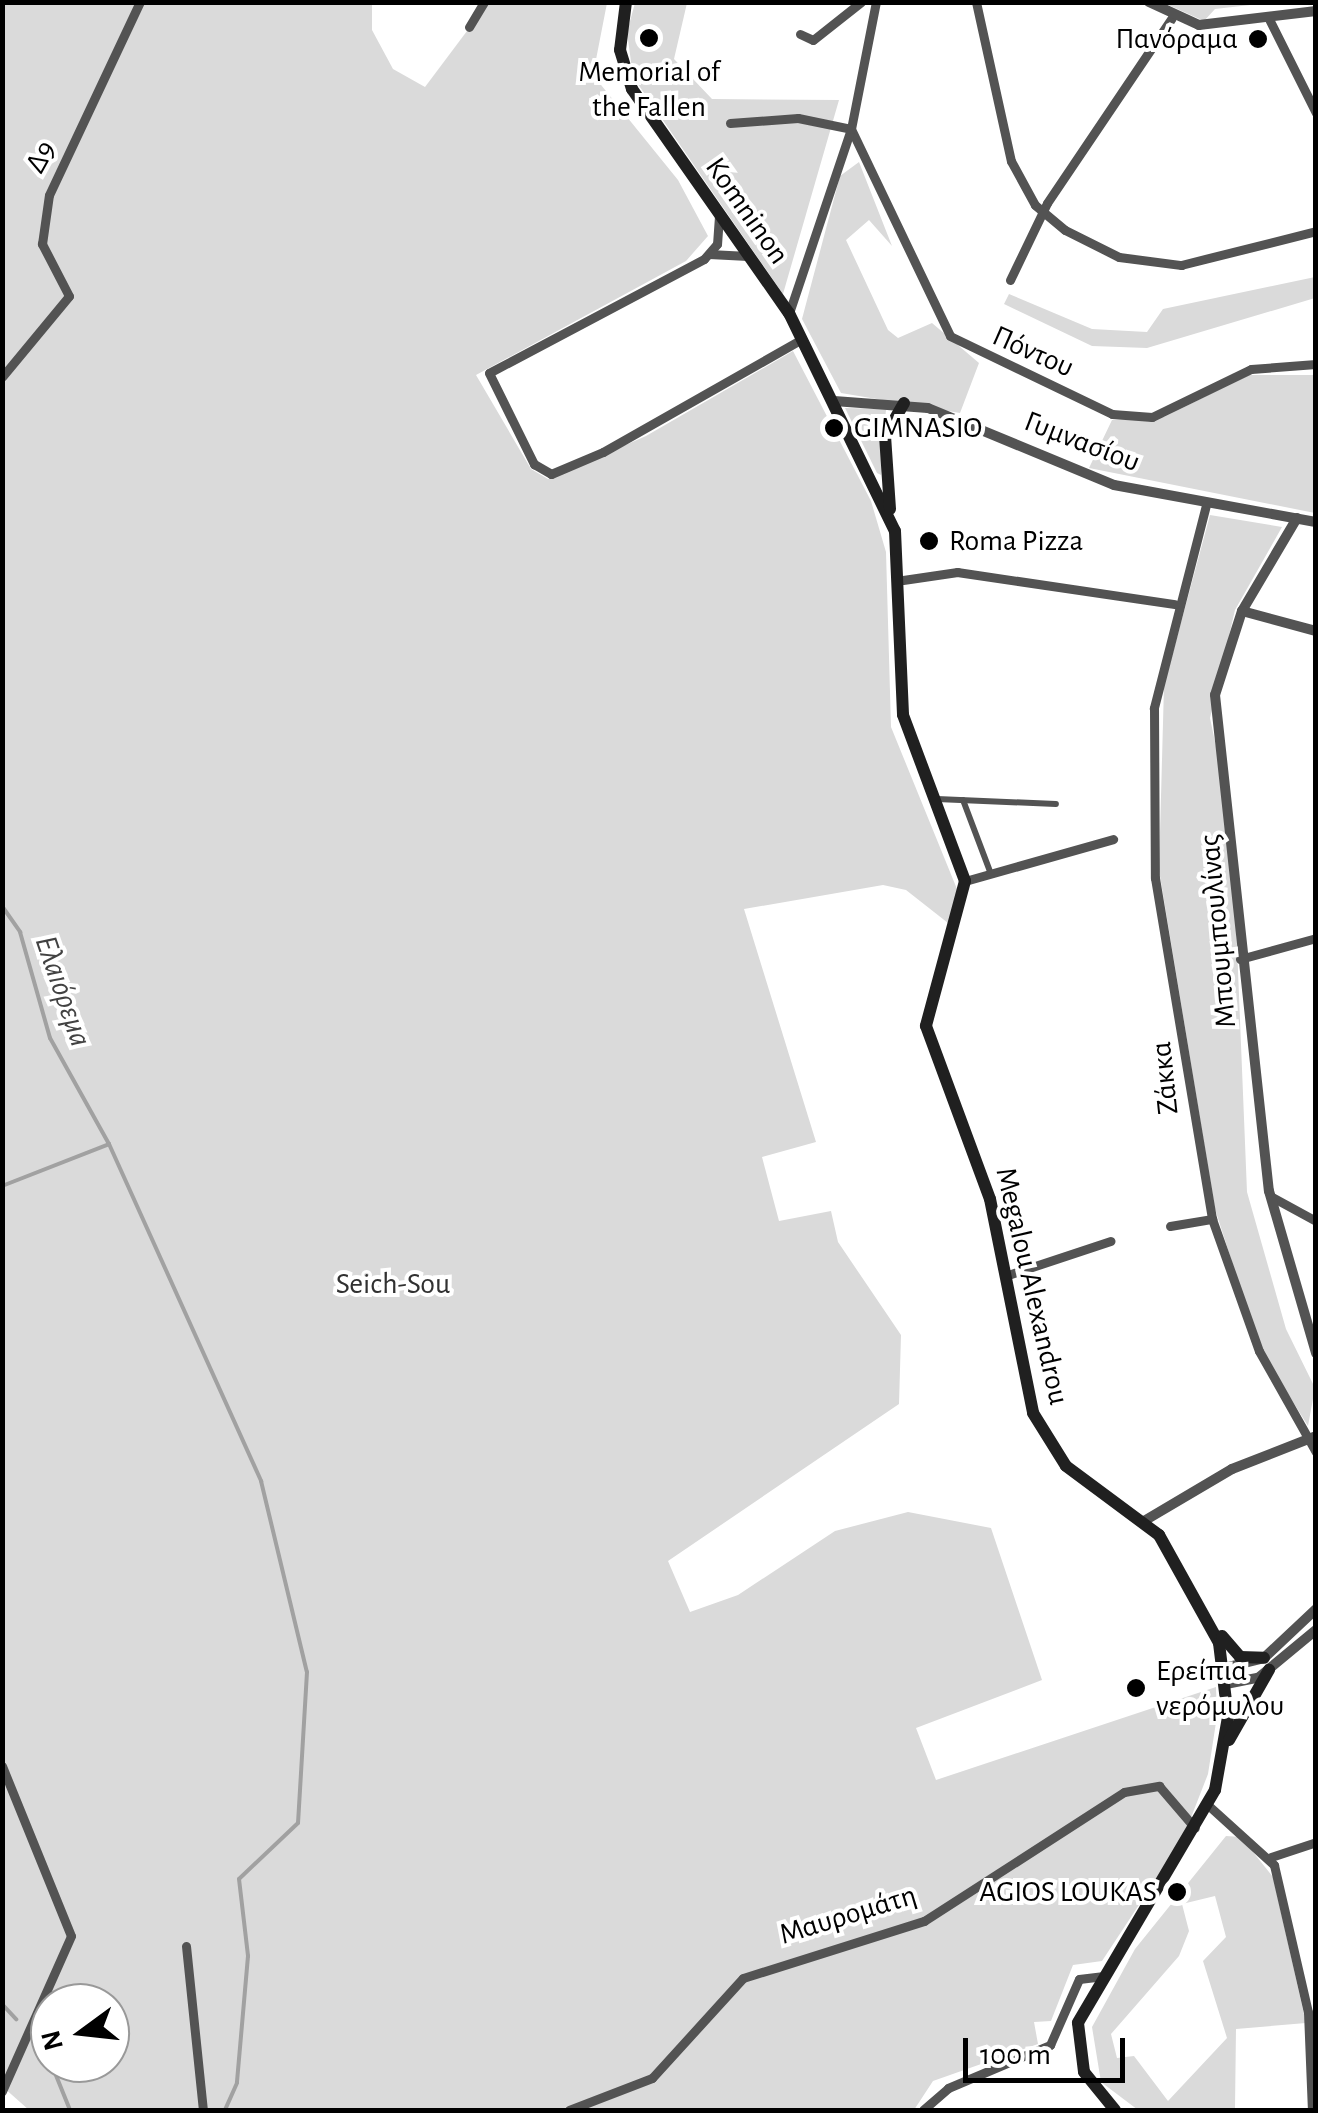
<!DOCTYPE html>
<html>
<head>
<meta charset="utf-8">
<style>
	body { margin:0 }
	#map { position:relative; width:1318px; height:2113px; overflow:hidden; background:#fff; font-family:"Alegreya Sans",sans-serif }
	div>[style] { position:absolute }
	.green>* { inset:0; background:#dadada }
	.stream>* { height:4px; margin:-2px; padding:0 2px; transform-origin:2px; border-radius:2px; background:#a1a1a1 }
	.pedestrian>* { height:6px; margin:-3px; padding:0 3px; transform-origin:3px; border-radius:3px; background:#535353 }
	.minor>* { height:9px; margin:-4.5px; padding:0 4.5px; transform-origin:4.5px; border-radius:4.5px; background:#535353 }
	.tertiary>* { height:10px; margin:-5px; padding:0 5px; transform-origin:5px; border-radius:5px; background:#535353 }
	.secondary>* { height:12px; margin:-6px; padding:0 6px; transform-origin:6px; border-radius:6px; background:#202020 }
	.dots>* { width:28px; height:28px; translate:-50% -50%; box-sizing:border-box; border:5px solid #fff; border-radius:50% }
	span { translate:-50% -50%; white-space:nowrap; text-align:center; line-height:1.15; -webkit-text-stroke:8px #fff; paint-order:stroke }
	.poi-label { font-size:30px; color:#000 }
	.right { translate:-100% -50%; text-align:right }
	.left { translate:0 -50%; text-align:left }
	.street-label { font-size:30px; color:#000 }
	.park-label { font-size:30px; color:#313131 }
	.water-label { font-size:32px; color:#424242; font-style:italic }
	.frame { position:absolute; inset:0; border:5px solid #000; pointer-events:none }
	.north { position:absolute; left:30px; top:1983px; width:100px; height:100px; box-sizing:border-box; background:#fff; border:2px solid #999; border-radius:50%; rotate:255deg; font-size:28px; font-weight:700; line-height:40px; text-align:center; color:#000 }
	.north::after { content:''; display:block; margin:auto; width:35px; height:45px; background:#000; clip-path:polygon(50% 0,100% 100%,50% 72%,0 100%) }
	.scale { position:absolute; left:963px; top:2038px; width:162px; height:45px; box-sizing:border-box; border:5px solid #000; border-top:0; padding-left:12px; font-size:30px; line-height:35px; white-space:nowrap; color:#000; -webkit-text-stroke:8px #fff; paint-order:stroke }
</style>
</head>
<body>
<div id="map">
	<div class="green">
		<div style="clip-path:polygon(evenodd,3px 3px,372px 3px,372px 30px,393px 69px,425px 87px,488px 3px,607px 3px,593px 75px,678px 180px,708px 236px,686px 261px,476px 375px,531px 469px,548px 479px,646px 436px,793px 351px,871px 501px,886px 552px,891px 727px,959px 894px,948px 923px,906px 890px,883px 885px,744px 909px,816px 1142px,762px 1157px,779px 1221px,831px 1211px,838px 1242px,901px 1335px,899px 1404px,668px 1561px,690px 1612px,738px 1595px,835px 1531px,908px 1512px,991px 1528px,1042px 1680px,916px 1728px,936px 1780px,1216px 1687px,1217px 1716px,1208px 1774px,1183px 1838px,1102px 1961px,1073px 1965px,1051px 2021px,1034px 2022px,1038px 2044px,933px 2081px,914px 2110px,29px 2110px,3px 2087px,3px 3px,50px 2003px,110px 2003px,110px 2063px,50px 2063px,50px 2003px)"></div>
		<div style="clip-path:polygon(635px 3px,687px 3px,674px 59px,712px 99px,839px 100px,783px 294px,633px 77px,627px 32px)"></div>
		<div style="clip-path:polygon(1164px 3px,1268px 3px,1215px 9px,1204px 21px)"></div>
		<div style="clip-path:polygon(859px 162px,892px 246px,869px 220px,846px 240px,888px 330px,898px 338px,932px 323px,979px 363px,960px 413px,841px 393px,802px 319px,840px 176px)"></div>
		<div style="clip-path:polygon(1315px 277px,1315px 298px,1147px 348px,1092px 346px,1004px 304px,1009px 294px,1092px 329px,1147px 332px,1163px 309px)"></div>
		<div style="clip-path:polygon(1249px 375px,1315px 375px,1315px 513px,1089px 468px,1112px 420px,1164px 417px)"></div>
		<div style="clip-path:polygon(845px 408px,886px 409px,881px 475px,877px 473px)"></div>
		<div style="clip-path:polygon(1210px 515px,1282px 527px,1235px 610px,1210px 718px,1232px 823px,1247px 1192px,1286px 1329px,1315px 1388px,1308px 1426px,1260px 1349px,1215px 1209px,1159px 870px,1164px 686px)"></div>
		<div style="clip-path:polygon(evenodd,1226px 1836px,1241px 1837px,1273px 1877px,1306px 2023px,1236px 2029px,1235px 2108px,1138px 2110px,1101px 2082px,1092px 2027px,1135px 1949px,1226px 1836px,1215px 1896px,1226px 1937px,1203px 1961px,1227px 2038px,1168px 2101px,1134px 2056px,1117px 2058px,1111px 2034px,1179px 1956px,1189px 1931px,1182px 1904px,1215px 1896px)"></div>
	</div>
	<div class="stream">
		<div style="left:2px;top:906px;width:32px;rotate:55deg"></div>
		<div style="left:20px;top:932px;width:110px;rotate:74.2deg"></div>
		<div style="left:50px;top:1038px;width:121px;rotate:60.9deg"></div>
		<div style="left:2px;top:1186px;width:115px;rotate:-21.4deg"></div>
		<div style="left:109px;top:1144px;width:370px;rotate:65.7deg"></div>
		<div style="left:261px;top:1481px;width:196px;rotate:76.5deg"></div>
		<div style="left:307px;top:1672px;width:151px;rotate:93.4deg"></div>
		<div style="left:298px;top:1823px;width:81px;rotate:136.5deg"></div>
		<div style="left:239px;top:1879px;width:78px;rotate:83.3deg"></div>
		<div style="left:248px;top:1956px;width:127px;rotate:95deg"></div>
		<div style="left:237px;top:2083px;width:30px;rotate:114deg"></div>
		<div style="left:2px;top:2004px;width:21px;rotate:47deg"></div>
		<div style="left:48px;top:2056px;width:4px;rotate:63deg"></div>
		<div style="left:51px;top:2063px;width:51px;rotate:68deg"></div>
	</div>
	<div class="pedestrian">
		<div style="left:937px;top:799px;width:119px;rotate:2.4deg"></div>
		<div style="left:963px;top:800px;width:79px;rotate:69.3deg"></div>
	</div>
	<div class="minor">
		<div style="left:976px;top:2px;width:163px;rotate:77.6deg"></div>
		<div style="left:1011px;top:161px;width:50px;rotate:61.4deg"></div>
		<div style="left:1035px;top:205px;width:39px;rotate:40deg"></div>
		<div style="left:1065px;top:230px;width:60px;rotate:26.6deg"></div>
		<div style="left:1119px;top:257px;width:63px;rotate:7.4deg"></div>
		<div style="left:1181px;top:265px;width:139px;rotate:-14.1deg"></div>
		<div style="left:1268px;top:17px;width:107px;rotate:63.4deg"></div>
		<div style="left:469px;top:27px;width:29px;rotate:-59deg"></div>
		<div style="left:800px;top:34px;width:14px;rotate:25deg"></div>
		<div style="left:813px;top:40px;width:61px;rotate:-38.4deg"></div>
		<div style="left:730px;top:123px;width:68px;rotate:-4.2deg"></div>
		<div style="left:798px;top:118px;width:54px;rotate:11.7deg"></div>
		<div style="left:851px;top:129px;width:229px;rotate:64.4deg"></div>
		<div style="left:950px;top:336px;width:180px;rotate:25.7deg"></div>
		<div style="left:1112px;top:414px;width:40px;rotate:4.3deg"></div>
		<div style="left:1152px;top:417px;width:110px;rotate:-25.9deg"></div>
		<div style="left:1251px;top:369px;width:65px;rotate:-4.4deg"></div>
		<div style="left:719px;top:216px;width:28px;rotate:94deg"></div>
		<div style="left:717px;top:244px;width:20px;rotate:131deg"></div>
		<div style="left:704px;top:259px;width:243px;rotate:152.1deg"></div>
		<div style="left:489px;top:373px;width:102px;rotate:63.7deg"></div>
		<div style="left:534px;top:464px;width:20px;rotate:30deg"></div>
		<div style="left:551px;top:474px;width:56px;rotate:-22.9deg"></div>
		<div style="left:603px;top:452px;width:229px;rotate:-29.6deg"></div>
		<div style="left:709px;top:254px;width:39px;rotate:3deg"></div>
		<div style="left:1010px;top:280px;width:85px;rotate:-64.3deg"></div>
		<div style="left:1047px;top:203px;width:223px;rotate:-56deg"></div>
		<div style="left:789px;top:313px;width:194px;rotate:-71.4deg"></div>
		<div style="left:851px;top:129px;width:129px;rotate:-78.9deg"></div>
		<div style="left:2px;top:377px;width:105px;rotate:-50.4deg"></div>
		<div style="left:69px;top:296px;width:59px;rotate:-117.4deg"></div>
		<div style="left:42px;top:244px;width:49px;rotate:-81.9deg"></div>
		<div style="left:49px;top:195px;width:213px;rotate:-64.8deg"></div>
		<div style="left:1206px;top:505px;width:210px;rotate:104.4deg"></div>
		<div style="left:1154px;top:708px;width:170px;rotate:89.7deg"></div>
		<div style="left:1155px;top:878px;width:346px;rotate:80.5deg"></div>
		<div style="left:1212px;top:1219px;width:140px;rotate:70.4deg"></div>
		<div style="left:1259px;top:1351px;width:116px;rotate:60.6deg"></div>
		<div style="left:903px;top:580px;width:55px;rotate:-8.4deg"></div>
		<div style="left:957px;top:572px;width:220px;rotate:8.4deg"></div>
		<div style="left:965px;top:881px;width:154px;rotate:-15.8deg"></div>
		<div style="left:1240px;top:959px;width:79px;rotate:-15.4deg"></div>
		<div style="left:1270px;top:1196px;width:52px;rotate:28.5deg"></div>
		<div style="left:1170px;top:1226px;width:43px;rotate:-9.5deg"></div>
		<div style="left:1008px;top:1275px;width:108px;rotate:-18.4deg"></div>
		<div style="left:2px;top:1766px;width:183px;rotate:67.9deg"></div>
		<div style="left:71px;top:1936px;width:170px;rotate:114deg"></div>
		<div style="left:1209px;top:1806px;width:88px;rotate:42.2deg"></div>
		<div style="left:1274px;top:1865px;width:151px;rotate:77deg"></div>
		<div style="left:1308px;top:2012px;width:98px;rotate:87.7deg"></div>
		<div style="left:1271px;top:1857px;width:47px;rotate:-18.4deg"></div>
		<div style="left:186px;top:1946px;width:165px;rotate:84.1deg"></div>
		<div style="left:569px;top:2110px;width:89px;rotate:-21.1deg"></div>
		<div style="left:652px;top:2078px;width:135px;rotate:-47.7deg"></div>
		<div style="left:743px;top:1978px;width:190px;rotate:-17.5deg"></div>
		<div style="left:924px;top:1921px;width:238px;rotate:-32.8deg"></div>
		<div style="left:1124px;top:1792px;width:36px;rotate:-10deg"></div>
		<div style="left:1159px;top:1786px;width:55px;rotate:49.4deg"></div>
		<div style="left:923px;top:2110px;width:33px;rotate:-41deg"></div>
		<div style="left:948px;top:2088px;width:111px;rotate:-22.9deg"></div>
		<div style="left:1050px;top:2045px;width:72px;rotate:-66.3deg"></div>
		<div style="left:1079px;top:1979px;width:23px;rotate:-7deg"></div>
	</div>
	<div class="tertiary">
		<div style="left:1149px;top:2px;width:55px;rotate:24.7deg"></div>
		<div style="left:1199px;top:25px;width:118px;rotate:-6.8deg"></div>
		<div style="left:834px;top:401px;width:94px;rotate:4.3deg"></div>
		<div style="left:928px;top:408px;width:201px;rotate:22.5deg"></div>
		<div style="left:1114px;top:485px;width:205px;rotate:10.4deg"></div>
		<div style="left:1297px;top:518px;width:108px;rotate:120.6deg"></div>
		<div style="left:1242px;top:611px;width:88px;rotate:107.8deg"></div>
		<div style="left:1215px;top:695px;width:499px;rotate:83.8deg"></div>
		<div style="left:1269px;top:1191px;width:169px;rotate:73.8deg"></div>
		<div style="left:1242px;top:611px;width:77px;rotate:15.1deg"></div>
		<div style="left:1144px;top:1521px;width:102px;rotate:-30.6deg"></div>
		<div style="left:1232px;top:1469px;width:90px;rotate:-21.4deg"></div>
		<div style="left:1224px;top:1668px;width:41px;rotate:-14deg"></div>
		<div style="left:1264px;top:1658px;width:71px;rotate:-43.3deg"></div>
		<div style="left:1226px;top:1684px;width:33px;rotate:-11deg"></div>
		<div style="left:1258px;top:1678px;width:75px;rotate:-39.6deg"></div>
	</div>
	<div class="secondary">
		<div style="left:626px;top:2px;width:48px;rotate:97.1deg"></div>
		<div style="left:620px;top:50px;width:41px;rotate:72.9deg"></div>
		<div style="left:632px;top:89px;width:274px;rotate:55deg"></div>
		<div style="left:789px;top:313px;width:242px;rotate:64.1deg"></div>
		<div style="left:895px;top:531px;width:184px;rotate:87.5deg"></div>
		<div style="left:903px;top:715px;width:177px;rotate:69.5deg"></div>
		<div style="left:965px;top:881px;width:150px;rotate:105.1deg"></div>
		<div style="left:926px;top:1026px;width:184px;rotate:69.7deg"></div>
		<div style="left:990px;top:1199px;width:218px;rotate:78.6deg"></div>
		<div style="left:1033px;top:1413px;width:62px;rotate:58.1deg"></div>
		<div style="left:1066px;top:1466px;width:116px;rotate:36.6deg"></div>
		<div style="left:1159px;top:1535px;width:124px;rotate:60.9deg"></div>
		<div style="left:1219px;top:1643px;width:75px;rotate:83.1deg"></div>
		<div style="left:1228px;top:1717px;width:74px;rotate:100.1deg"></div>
		<div style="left:1215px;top:1790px;width:270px;rotate:120.5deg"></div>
		<div style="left:1078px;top:2023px;width:49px;rotate:83deg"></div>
		<div style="left:1084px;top:2072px;width:49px;rotate:50.8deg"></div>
		<div style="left:890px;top:509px;width:73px;rotate:-93.9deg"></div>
		<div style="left:885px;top:436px;width:38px;rotate:-60deg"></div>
		<div style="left:1222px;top:1636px;width:28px;rotate:49deg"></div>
		<div style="left:1240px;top:1657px;width:24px;rotate:2deg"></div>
		<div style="left:1229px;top:1740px;width:81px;rotate:-60.3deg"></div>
	</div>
	<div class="dots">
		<div style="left:649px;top:38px;background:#000"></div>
		<div style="left:1258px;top:39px;background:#000"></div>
		<div style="left:834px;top:428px;background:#000"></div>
		<div style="left:929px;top:541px;background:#000"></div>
		<div style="left:1136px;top:1688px;background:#000"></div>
		<div style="left:1177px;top:1892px;background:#000"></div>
	</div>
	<div class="poi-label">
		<span class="right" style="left:1238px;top:39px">Πανόραμα</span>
		<span style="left:649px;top:89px">Memorial of<br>the Fallen</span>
		<span class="left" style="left:854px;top:428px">GIMNASIO</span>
		<span class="left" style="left:949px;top:541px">Roma Pizza</span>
		<span class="left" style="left:1156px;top:1688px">Ερείπια<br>νερόμυλου</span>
		<span class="right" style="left:1157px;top:1892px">AGIOS LOUKAS</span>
	</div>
	<div class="street-label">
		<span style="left:41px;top:157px;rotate:-61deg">Δ9</span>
		<span style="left:747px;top:211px;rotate:55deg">Komninon</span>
		<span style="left:1033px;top:352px;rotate:24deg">Πόντου</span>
		<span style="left:1082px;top:442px;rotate:21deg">Γυμνασίου</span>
		<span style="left:1218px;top:931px;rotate:-95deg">Μπουμπουλίνας</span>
		<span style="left:1165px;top:1078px;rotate:-96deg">Ζάκκα</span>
		<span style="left:1032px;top:1286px;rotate:77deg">Megalou Alexandrou</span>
		<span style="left:848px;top:1915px;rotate:-17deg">Μαυρομάτη</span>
	</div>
	<div class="park-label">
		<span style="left:393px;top:1284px">Seich-Sou</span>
	</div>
	<div class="water-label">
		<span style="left:63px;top:991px;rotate:71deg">Ελαιόρεμα</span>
	</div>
	<div class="frame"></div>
	<div class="north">N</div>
	<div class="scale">100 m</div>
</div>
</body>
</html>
